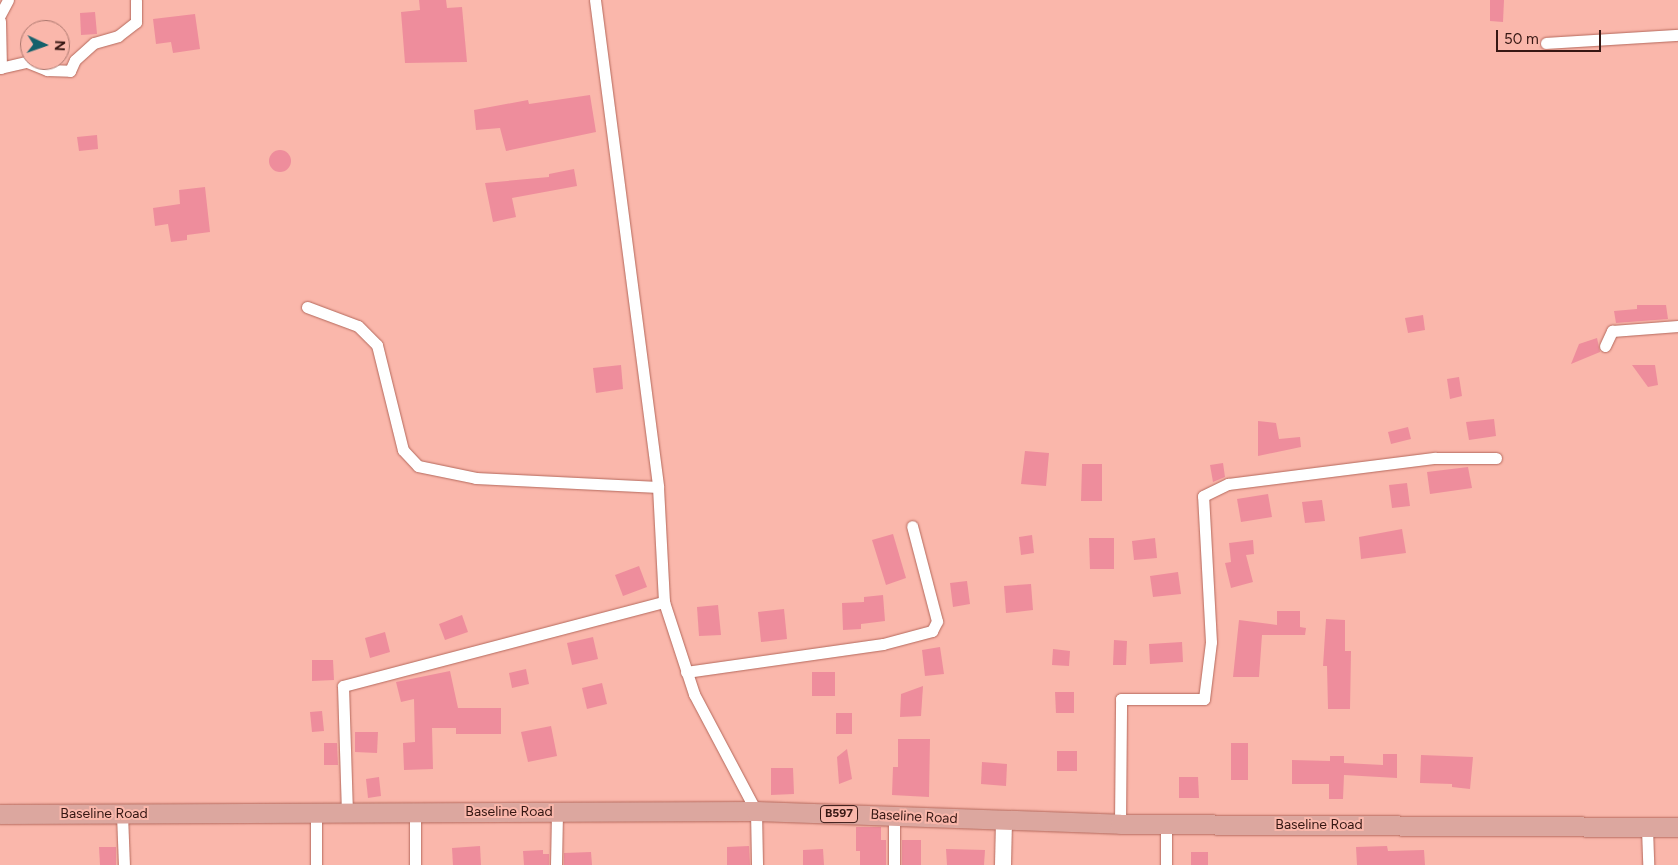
<!DOCTYPE html>
<html>
<head>
<meta charset="utf-8">
<style>
	body { margin:0 }
	#map { position:relative; width:1678px; height:865px; overflow:hidden; background:#fab7ab; font-family:Figtree,sans-serif }
	div>[style] { position:absolute }
	.building>* { inset:0; background:#ee8d9c }
	.round { border-radius:50% }
	.roads { filter:drop-shadow(0 0 1px #b5695c) drop-shadow(0 0 1px #b5695c) }
	.street>* { height:11px; margin:-5.5px; padding:0 5.5px; transform-origin:5.5px; border-radius:5.5px; background:#fff }
	.secondary>* { height:16px; margin:-8px; padding:0 8px; transform-origin:8px; border-radius:8px; background:#fff }
	.primary>* { height:19px; margin:-9.5px; padding:0 9.5px; transform-origin:9.5px; border-radius:9.5px; background:#dca79f }
	span { translate:-50% -50%; white-space:nowrap; text-align:center; line-height:1.15; -webkit-text-stroke:4px #fab7ab; paint-order:stroke }
	.shield-label span { padding:1px 4px; background:#fab7ab; border:1px solid; border-radius:4px; -webkit-text-stroke-width:0 }
	.shield-label { font-size:12px; color:#361713; font-weight:700 }
	.street-label { font-size:14px; color:#361713 }
	.north { position:absolute; left:20px; top:20px; width:50px; height:50px; box-sizing:border-box; background:#fab7ab; border:1px solid #ac776e; border-radius:50%; rotate:93deg; font-size:14px; font-weight:700; line-height:20px; text-align:center; color:#361713 }
	.north::after { content:''; display:block; margin:auto; width:18px; height:22px; background:#14616c; clip-path:polygon(50% 0,100% 100%,50% 72%,0 100%) }
	.scale { position:absolute; left:1496px; top:30px; width:105px; height:22px; box-sizing:border-box; border:2px solid #361713; border-top:0; padding-left:6px; font-size:15px; line-height:18px; white-space:nowrap; color:#361713; -webkit-text-stroke:4px #fab7ab; paint-order:stroke }
</style>
</head>
<body>
<div id="map">
	<div class="building">
		<div style="clip-path:polygon(419px 0,446px 0,447px 8px,462px 7px,467px 62px,405px 63px,401px 12px,420px 10px)"></div>
		<div style="clip-path:polygon(1490px 0,1504px 0,1503px 22px,1490px 21px)"></div>
		<div style="clip-path:polygon(95px 12px,97px 34px,81px 35px,80px 13px)"></div>
		<div style="clip-path:polygon(195px 14px,200px 49px,173px 53px,171px 42px,156px 44px,153px 19px)"></div>
		<div style="clip-path:polygon(590px 95px,596px 132px,506px 151px,500px 128px,476px 130px,474px 110px,528px 100px,529px 104px)"></div>
		<div style="clip-path:polygon(97px 135px,98px 149px,79px 151px,77px 137px)"></div>
		<div class="round" style="left:269px;top:150px;width:22px;height:22px"></div>
		<div style="clip-path:polygon(574px 169px,577px 186px,512px 198px,516px 217px,493px 222px,485px 183px,549px 177px,549px 174px)"></div>
		<div style="clip-path:polygon(205px 187px,210px 232px,187px 235px,187px 240px,171px 242px,168px 224px,155px 226px,153px 208px,180px 204px,179px 190px)"></div>
		<div style="clip-path:polygon(1637px 305px,1666px 305px,1668px 319px,1616px 323px,1614px 311px,1637px 309px)"></div>
		<div style="clip-path:polygon(1423px 315px,1425px 330px,1408px 333px,1405px 318px)"></div>
		<div style="clip-path:polygon(1597px 338px,1600px 352px,1571px 364px,1579px 344px)"></div>
		<div style="clip-path:polygon(621px 365px,623px 389px,596px 393px,593px 368px)"></div>
		<div style="clip-path:polygon(1632px 365px,1655px 365px,1658px 385px,1648px 387px)"></div>
		<div style="clip-path:polygon(1459px 377px,1462px 396px,1450px 399px,1447px 379px)"></div>
		<div style="clip-path:polygon(1494px 419px,1496px 436px,1469px 440px,1466px 422px)"></div>
		<div style="clip-path:polygon(1258px 421px,1276px 423px,1279px 439px,1300px 437px,1301px 447px,1258px 456px)"></div>
		<div style="clip-path:polygon(1408px 427px,1411px 439px,1391px 444px,1388px 432px)"></div>
		<div style="clip-path:polygon(1025px 451px,1049px 453px,1046px 486px,1021px 484px)"></div>
		<div style="clip-path:polygon(1223px 463px,1225px 477px,1213px 482px,1210px 465px)"></div>
		<div style="clip-path:polygon(1082px 464px,1102px 464px,1102px 501px,1081px 501px)"></div>
		<div style="clip-path:polygon(1468px 467px,1472px 488px,1430px 494px,1427px 472px)"></div>
		<div style="clip-path:polygon(1407px 483px,1410px 506px,1392px 508px,1389px 485px)"></div>
		<div style="clip-path:polygon(1268px 494px,1272px 517px,1241px 522px,1237px 499px)"></div>
		<div style="clip-path:polygon(1322px 500px,1325px 521px,1305px 523px,1302px 502px)"></div>
		<div style="clip-path:polygon(1402px 529px,1406px 553px,1361px 559px,1359px 537px)"></div>
		<div style="clip-path:polygon(893px 534px,906px 578px,886px 585px,872px 540px)"></div>
		<div style="clip-path:polygon(1032px 535px,1034px 553px,1021px 555px,1019px 537px)"></div>
		<div style="clip-path:polygon(1089px 538px,1114px 538px,1114px 569px,1090px 569px)"></div>
		<div style="clip-path:polygon(1155px 538px,1157px 558px,1134px 560px,1132px 541px)"></div>
		<div style="clip-path:polygon(1253px 540px,1254px 554px,1246px 555px,1253px 582px,1231px 588px,1225px 563px,1231px 562px,1229px 543px)"></div>
		<div style="clip-path:polygon(639px 566px,647px 587px,623px 596px,615px 575px)"></div>
		<div style="clip-path:polygon(1178px 572px,1181px 594px,1153px 597px,1150px 576px)"></div>
		<div style="clip-path:polygon(967px 581px,970px 604px,953px 607px,950px 583px)"></div>
		<div style="clip-path:polygon(1031px 584px,1033px 610px,1006px 613px,1004px 586px)"></div>
		<div style="clip-path:polygon(883px 595px,885px 621px,861px 624px,861px 629px,843px 630px,842px 603px,864px 602px,864px 597px)"></div>
		<div style="clip-path:polygon(718px 605px,721px 635px,699px 636px,697px 607px)"></div>
		<div style="clip-path:polygon(784px 609px,787px 639px,761px 642px,758px 612px)"></div>
		<div style="clip-path:polygon(1277px 611px,1300px 611px,1300px 627px,1306px 628px,1305px 635px,1262px 635px,1259px 677px,1233px 677px,1239px 620px,1277px 625px)"></div>
		<div style="clip-path:polygon(462px 615px,468px 632px,445px 640px,439px 624px)"></div>
		<div style="clip-path:polygon(1326px 619px,1345px 620px,1345px 651px,1351px 651px,1350px 709px,1328px 709px,1327px 666px,1323px 666px)"></div>
		<div style="clip-path:polygon(385px 632px,390px 652px,370px 658px,365px 638px)"></div>
		<div style="clip-path:polygon(593px 637px,598px 659px,572px 665px,567px 643px)"></div>
		<div style="clip-path:polygon(1114px 640px,1127px 641px,1126px 665px,1113px 665px)"></div>
		<div style="clip-path:polygon(1182px 642px,1183px 662px,1150px 664px,1149px 644px)"></div>
		<div style="clip-path:polygon(940px 647px,944px 674px,925px 676px,922px 650px)"></div>
		<div style="clip-path:polygon(1053px 649px,1070px 651px,1069px 666px,1052px 665px)"></div>
		<div style="clip-path:polygon(312px 660px,333px 660px,334px 680px,312px 681px)"></div>
		<div style="clip-path:polygon(526px 669px,529px 684px,512px 688px,509px 673px)"></div>
		<div style="clip-path:polygon(450px 671px,458px 708px,501px 708px,501px 734px,456px 734px,456px 728px,432px 728px,433px 769px,404px 770px,403px 743px,415px 742px,414px 699px,401px 702px,396px 682px)"></div>
		<div style="clip-path:polygon(812px 672px,835px 672px,835px 696px,812px 696px)"></div>
		<div style="clip-path:polygon(602px 683px,607px 704px,587px 709px,582px 688px)"></div>
		<div style="clip-path:polygon(923px 686px,921px 716px,900px 717px,901px 694px)"></div>
		<div style="clip-path:polygon(1055px 692px,1074px 692px,1074px 713px,1056px 713px)"></div>
		<div style="clip-path:polygon(322px 711px,324px 731px,312px 732px,310px 712px)"></div>
		<div style="clip-path:polygon(836px 713px,852px 713px,852px 734px,836px 734px)"></div>
		<div style="clip-path:polygon(551px 726px,557px 756px,528px 762px,521px 732px)"></div>
		<div style="clip-path:polygon(355px 732px,378px 732px,377px 753px,355px 752px)"></div>
		<div style="clip-path:polygon(898px 739px,930px 739px,929px 797px,892px 795px,893px 767px,898px 767px)"></div>
		<div style="clip-path:polygon(324px 743px,337px 743px,338px 765px,324px 765px)"></div>
		<div style="clip-path:polygon(1231px 743px,1248px 743px,1248px 780px,1231px 780px)"></div>
		<div style="clip-path:polygon(847px 749px,852px 779px,839px 784px,837px 757px)"></div>
		<div style="clip-path:polygon(1057px 751px,1077px 751px,1077px 771px,1057px 771px)"></div>
		<div style="clip-path:polygon(1383px 754px,1397px 754px,1397px 778px,1344px 775px,1343px 799px,1329px 799px,1329px 784px,1292px 784px,1292px 760px,1330px 761px,1330px 756px,1344px 756px,1344px 763px,1383px 765px)"></div>
		<div style="clip-path:polygon(1421px 755px,1473px 757px,1470px 789px,1452px 787px,1452px 784px,1420px 783px)"></div>
		<div style="clip-path:polygon(982px 762px,1007px 764px,1006px 786px,981px 784px)"></div>
		<div style="clip-path:polygon(771px 768px,793px 768px,794px 794px,771px 795px)"></div>
		<div style="clip-path:polygon(379px 777px,381px 796px,368px 798px,366px 779px)"></div>
		<div style="clip-path:polygon(1179px 777px,1198px 777px,1199px 798px,1179px 798px)"></div>
		<div style="clip-path:polygon(856px 827px,881px 827px,881px 840px,886px 840px,886px 865px,860px 865px,860px 851px,856px 851px)"></div>
		<div style="clip-path:polygon(902px 840px,921px 840px,921px 865px,902px 865px)"></div>
		<div style="clip-path:polygon(480px 846px,481px 865px,453px 865px,452px 848px)"></div>
		<div style="clip-path:polygon(749px 846px,750px 865px,727px 865px,727px 847px)"></div>
		<div style="clip-path:polygon(1387px 846px,1388px 851px,1424px 850px,1425px 865px,1357px 865px,1356px 847px)"></div>
		<div style="clip-path:polygon(99px 847px,116px 847px,116px 865px,100px 865px)"></div>
		<div style="clip-path:polygon(823px 849px,824px 865px,803px 865px,803px 850px)"></div>
		<div style="clip-path:polygon(946px 849px,985px 850px,984px 865px,947px 865px)"></div>
		<div style="clip-path:polygon(543px 850px,543px 854px,549px 854px,549px 865px,524px 865px,523px 851px)"></div>
		<div style="clip-path:polygon(591px 852px,592px 865px,564px 865px,564px 853px)"></div>
		<div style="clip-path:polygon(1191px 852px,1208px 852px,1208px 865px,1191px 865px)"></div>
	</div>
	<div class="roads">
		<div class="street">
			<div style="left:595px;top:0;width:491px;rotate:82.6deg"></div>
			<div style="left:658px;top:487px;width:115px;rotate:87deg"></div>
			<div style="left:664px;top:602px;width:97px;rotate:71.9deg"></div>
			<div style="left:694px;top:694px;width:132px;rotate:62.1deg"></div>
			<div style="left:756px;top:811px;width:54px;rotate:88.9deg"></div>
			<div style="left:0;top:15px;width:17px;rotate:-62deg"></div>
			<div style="left:0;top:21px;width:47px;rotate:88.8deg"></div>
			<div style="left:1546px;top:43px;width:132px;rotate:-3.5deg"></div>
			<div style="left:0;top:68px;width:28px;rotate:-13deg"></div>
			<div style="left:27px;top:62px;width:22px;rotate:22deg"></div>
			<div style="left:47px;top:70px;width:23px;rotate:2deg"></div>
			<div style="left:70px;top:71px;width:12px;rotate:-66deg"></div>
			<div style="left:75px;top:60px;width:25px;rotate:-42deg"></div>
			<div style="left:94px;top:43px;width:25px;rotate:-16deg"></div>
			<div style="left:118px;top:36px;width:23px;rotate:-38deg"></div>
			<div style="left:136px;top:22px;width:22px;rotate:-90deg"></div>
			<div style="left:307px;top:307px;width:54px;rotate:20.4deg"></div>
			<div style="left:358px;top:326px;width:27px;rotate:45deg"></div>
			<div style="left:377px;top:345px;width:108px;rotate:76.1deg"></div>
			<div style="left:403px;top:450px;width:22px;rotate:47deg"></div>
			<div style="left:418px;top:466px;width:59px;rotate:11.7deg"></div>
			<div style="left:476px;top:478px;width:182px;rotate:2.8deg"></div>
			<div style="left:1605px;top:346px;width:17px;rotate:-65deg"></div>
			<div style="left:1612px;top:331px;width:66px;rotate:-4.3deg"></div>
			<div style="left:686px;top:672px;width:199px;rotate:-8.1deg"></div>
			<div style="left:883px;top:644px;width:51px;rotate:-14.9deg"></div>
			<div style="left:932px;top:631px;width:11px;rotate:-63deg"></div>
			<div style="left:937px;top:621px;width:98px;rotate:-104.7deg"></div>
			<div style="left:316px;top:813px;width:52px;rotate:90deg"></div>
			<div style="left:347px;top:813px;width:127px;rotate:-91.8deg"></div>
			<div style="left:343px;top:686px;width:332px;rotate:-14.7deg"></div>
			<div style="left:122px;top:814px;width:51px;rotate:87.8deg"></div>
			<div style="left:1120px;top:824px;width:125px;rotate:-89.5deg"></div>
			<div style="left:1121px;top:699px;width:83px"></div>
			<div style="left:1204px;top:699px;width:57px;rotate:-83deg"></div>
			<div style="left:1211px;top:642px;width:146px;rotate:-93.1deg"></div>
			<div style="left:1203px;top:496px;width:28px;rotate:-26deg"></div>
			<div style="left:1228px;top:484px;width:209px;rotate:-7.2deg"></div>
			<div style="left:1435px;top:458px;width:61px"></div>
			<div style="left:1166px;top:824px;width:41px;rotate:90deg"></div>
			<div style="left:1647px;top:828px;width:37px;rotate:88deg"></div>
			<div style="left:415px;top:865px;width:52px;rotate:-90deg"></div>
			<div style="left:556px;top:865px;width:53px;rotate:-88.9deg"></div>
			<div style="left:894px;top:865px;width:50px;rotate:-90deg"></div>
		</div>
		<div class="secondary">
			<div style="left:1003px;top:865px;width:43px;rotate:-88.7deg"></div>
		</div>
		<div class="primary">
			<div style="left:0;top:814px;width:756px;rotate:-0.23deg"></div>
			<div style="left:756px;top:811px;width:364px;rotate:2deg"></div>
			<div style="left:1120px;top:824px;width:558px;rotate:0.31deg"></div>
		</div>
	</div>
	<div class="shield-label">
		<span style="left:839px;top:814px">B597</span>
	</div>
	<div class="street-label">
		<span style="left:509px;top:812px">Baseline Road</span>
		<span style="left:104px;top:814px">Baseline Road</span>
		<span style="left:914px;top:817px;rotate:3deg">Baseline Road</span>
		<span style="left:1319px;top:825px">Baseline Road</span>
	</div>
	<div class="north">N</div>
	<div class="scale">50 m</div>
</div>
</body>
</html>
